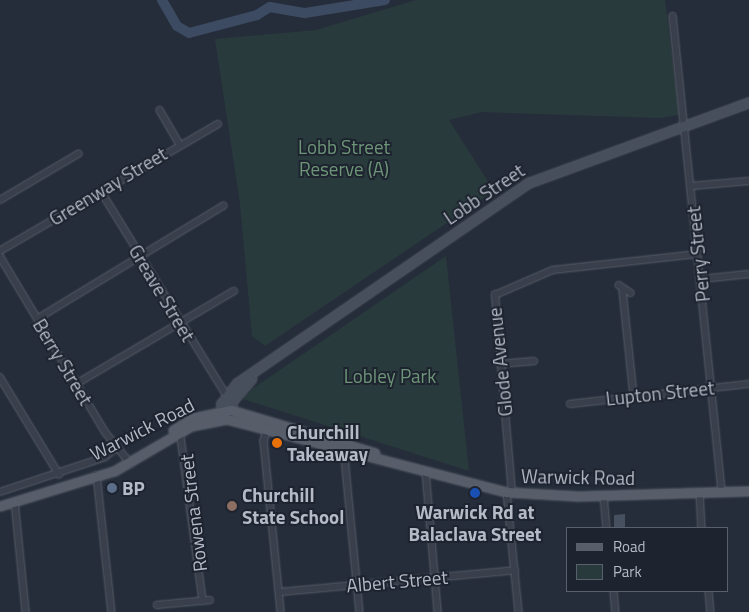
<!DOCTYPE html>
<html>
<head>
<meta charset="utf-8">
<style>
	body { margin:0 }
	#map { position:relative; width:749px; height:612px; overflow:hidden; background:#252d3a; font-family:"Titillium Web",sans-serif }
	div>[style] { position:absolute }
	.green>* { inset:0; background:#283a3c }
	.river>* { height:10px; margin:-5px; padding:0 5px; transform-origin:5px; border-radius:5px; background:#3c4a62 }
	.building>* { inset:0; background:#47505e }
	.roads { filter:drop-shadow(0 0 1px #575d68) drop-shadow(0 0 1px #575d68) }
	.street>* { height:5.5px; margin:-2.75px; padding:0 2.75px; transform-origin:2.75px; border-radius:2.75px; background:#393f4b }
	.secondary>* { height:9px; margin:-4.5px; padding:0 4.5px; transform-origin:4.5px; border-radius:4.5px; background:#474f5d }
	.primary>* { height:9px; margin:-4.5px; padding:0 4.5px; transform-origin:4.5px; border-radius:4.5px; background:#575e6a }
	.dots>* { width:14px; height:14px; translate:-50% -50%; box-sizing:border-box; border:2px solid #1e242f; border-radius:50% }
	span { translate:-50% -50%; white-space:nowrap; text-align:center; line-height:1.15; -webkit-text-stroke:4px #1e242f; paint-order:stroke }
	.park-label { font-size:19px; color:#6d9578 }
	.street-label { font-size:19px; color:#b4bac6 }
	.poi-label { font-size:19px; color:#b4bac6; font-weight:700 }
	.left { translate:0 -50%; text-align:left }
	.legend { position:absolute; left:566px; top:527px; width:162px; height:65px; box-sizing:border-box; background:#1e242f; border:1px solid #5a606b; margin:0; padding:6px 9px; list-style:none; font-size:15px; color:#b4bac6 }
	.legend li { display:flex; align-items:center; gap:10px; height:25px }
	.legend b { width:25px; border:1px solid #5a606b }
</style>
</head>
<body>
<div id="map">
	<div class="green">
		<div style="clip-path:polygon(416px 0,665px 0,679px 115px,659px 118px,482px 112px,449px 120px,494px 191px,265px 346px,252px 336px,240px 204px,215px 39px,316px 30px)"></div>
		<div style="clip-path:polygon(446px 256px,469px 471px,243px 399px,252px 389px)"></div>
	</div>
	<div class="river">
		<div style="left:162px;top:0;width:30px;rotate:60deg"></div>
		<div style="left:177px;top:26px;width:14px;rotate:30deg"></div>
		<div style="left:189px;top:33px;width:70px;rotate:-14.8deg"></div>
		<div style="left:257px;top:15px;width:15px;rotate:-32deg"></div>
		<div style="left:270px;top:7px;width:36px;rotate:10deg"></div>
		<div style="left:305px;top:13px;width:81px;rotate:-9.2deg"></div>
	</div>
	<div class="building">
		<div style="clip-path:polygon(625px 514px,625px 528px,614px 528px,614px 515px)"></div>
	</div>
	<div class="roads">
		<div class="street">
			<div style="left:673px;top:16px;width:479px;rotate:84.1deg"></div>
			<div style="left:160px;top:110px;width:38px;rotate:60deg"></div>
			<div style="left:691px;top:186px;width:58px;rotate:-4.9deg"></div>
			<div style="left:101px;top:191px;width:238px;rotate:58.4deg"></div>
			<div style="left:0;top:200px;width:91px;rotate:-30.5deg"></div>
			<div style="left:0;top:251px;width:252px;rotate:-30.2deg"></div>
			<div style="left:0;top:256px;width:206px;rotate:59.1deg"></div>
			<div style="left:106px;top:433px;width:40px;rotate:51deg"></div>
			<div style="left:701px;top:279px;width:48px;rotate:-5.9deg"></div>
			<div style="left:619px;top:285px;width:14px;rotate:34deg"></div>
			<div style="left:623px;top:291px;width:106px;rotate:84deg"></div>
			<div style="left:37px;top:319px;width:218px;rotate:-31.3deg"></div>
			<div style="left:500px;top:364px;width:34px;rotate:-5deg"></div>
			<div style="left:0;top:377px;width:114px;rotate:58.7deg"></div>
			<div style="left:76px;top:384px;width:183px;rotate:-30.5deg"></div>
			<div style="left:570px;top:404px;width:180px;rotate:-6.4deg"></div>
			<div style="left:268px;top:428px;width:14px;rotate:107deg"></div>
			<div style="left:264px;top:441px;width:172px;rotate:84.3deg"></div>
			<div style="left:180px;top:430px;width:172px;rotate:82.3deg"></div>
			<div style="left:344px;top:447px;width:166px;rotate:84.5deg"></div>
			<div style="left:426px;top:471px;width:142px;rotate:85.1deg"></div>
			<div style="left:97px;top:475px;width:138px;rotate:83.8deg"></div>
			<div style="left:0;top:492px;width:111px;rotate:-18.4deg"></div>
			<div style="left:105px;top:457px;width:16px;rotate:-40deg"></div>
			<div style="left:507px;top:492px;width:121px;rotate:84.3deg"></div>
			<div style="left:700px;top:492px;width:36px;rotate:87deg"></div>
			<div style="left:512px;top:493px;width:199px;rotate:-94.9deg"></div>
			<div style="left:495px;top:295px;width:63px;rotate:-23.3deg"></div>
			<div style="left:553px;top:270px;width:146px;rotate:-6.3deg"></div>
			<div style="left:604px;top:495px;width:33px;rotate:85deg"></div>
			<div style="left:15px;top:501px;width:112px;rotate:84.3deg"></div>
			<div style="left:614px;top:591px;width:21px;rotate:85deg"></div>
			<div style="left:709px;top:591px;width:21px;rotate:85deg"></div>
			<div style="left:280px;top:592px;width:236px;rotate:-5.3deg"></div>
			<div style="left:157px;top:605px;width:53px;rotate:-5.4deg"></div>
		</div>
		<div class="secondary">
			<div style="left:228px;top:415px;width:16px;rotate:-72deg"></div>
			<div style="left:233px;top:400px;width:28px;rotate:-49deg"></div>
			<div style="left:225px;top:417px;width:14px;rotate:-107deg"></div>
			<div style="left:221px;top:404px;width:26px;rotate:-53deg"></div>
			<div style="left:237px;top:383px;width:353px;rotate:-34.5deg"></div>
			<div style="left:528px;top:183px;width:235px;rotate:-20.1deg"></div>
		</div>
		<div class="primary">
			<div style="left:173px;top:430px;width:23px;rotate:-31deg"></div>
			<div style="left:193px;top:418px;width:39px;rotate:-12deg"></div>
			<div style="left:231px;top:410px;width:150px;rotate:16.6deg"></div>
			<div style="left:0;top:506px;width:119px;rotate:-17.1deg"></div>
			<div style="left:114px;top:471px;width:89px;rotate:-30.3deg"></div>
			<div style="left:191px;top:426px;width:36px;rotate:-11deg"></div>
			<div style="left:226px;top:419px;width:290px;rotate:14.6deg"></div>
			<div style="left:507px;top:492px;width:70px;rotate:3.3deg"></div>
			<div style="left:577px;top:496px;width:172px;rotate:-1.7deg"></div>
		</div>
	</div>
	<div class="dots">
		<div style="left:277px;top:443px;background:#e8710a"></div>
		<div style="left:112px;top:488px;background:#5c6f8a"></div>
		<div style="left:475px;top:493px;background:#1a4fb4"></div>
		<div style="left:232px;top:506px;background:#8d6e63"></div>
	</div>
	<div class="park-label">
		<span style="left:344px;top:158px">Lobb Street<br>Reserve (A)</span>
		<span style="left:390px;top:376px">Lobley Park</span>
	</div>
	<div class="street-label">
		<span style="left:108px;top:186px;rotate:-31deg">Greenway Street</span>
		<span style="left:484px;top:194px;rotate:-34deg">Lobb Street</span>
		<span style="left:698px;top:254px;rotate:-96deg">Perry Street</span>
		<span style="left:162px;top:293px;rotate:59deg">Greave Street</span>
		<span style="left:63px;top:362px;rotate:59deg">Berry Street</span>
		<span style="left:500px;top:362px;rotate:-96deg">Glode Avenue</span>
		<span style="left:660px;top:393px;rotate:-6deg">Lupton Street</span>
		<span style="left:142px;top:429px;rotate:-27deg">Warwick Road</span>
		<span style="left:578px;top:477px;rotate:1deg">Warwick Road</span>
		<span style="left:193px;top:513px;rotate:-97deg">Rowena Street</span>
		<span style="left:397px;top:581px;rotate:-5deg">Albert Street</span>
	</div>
	<div class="poi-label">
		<span class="left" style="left:287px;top:443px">Churchill<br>Takeaway</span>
		<span class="left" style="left:122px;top:488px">BP</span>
		<span class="left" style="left:242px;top:506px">Churchill<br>State School</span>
		<span style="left:475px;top:523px">Warwick Rd at<br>Balaclava Street</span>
	</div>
	<ul class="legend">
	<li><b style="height:6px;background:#575e6a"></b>Road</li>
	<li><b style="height:14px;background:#283a3c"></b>Park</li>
	</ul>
</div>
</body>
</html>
